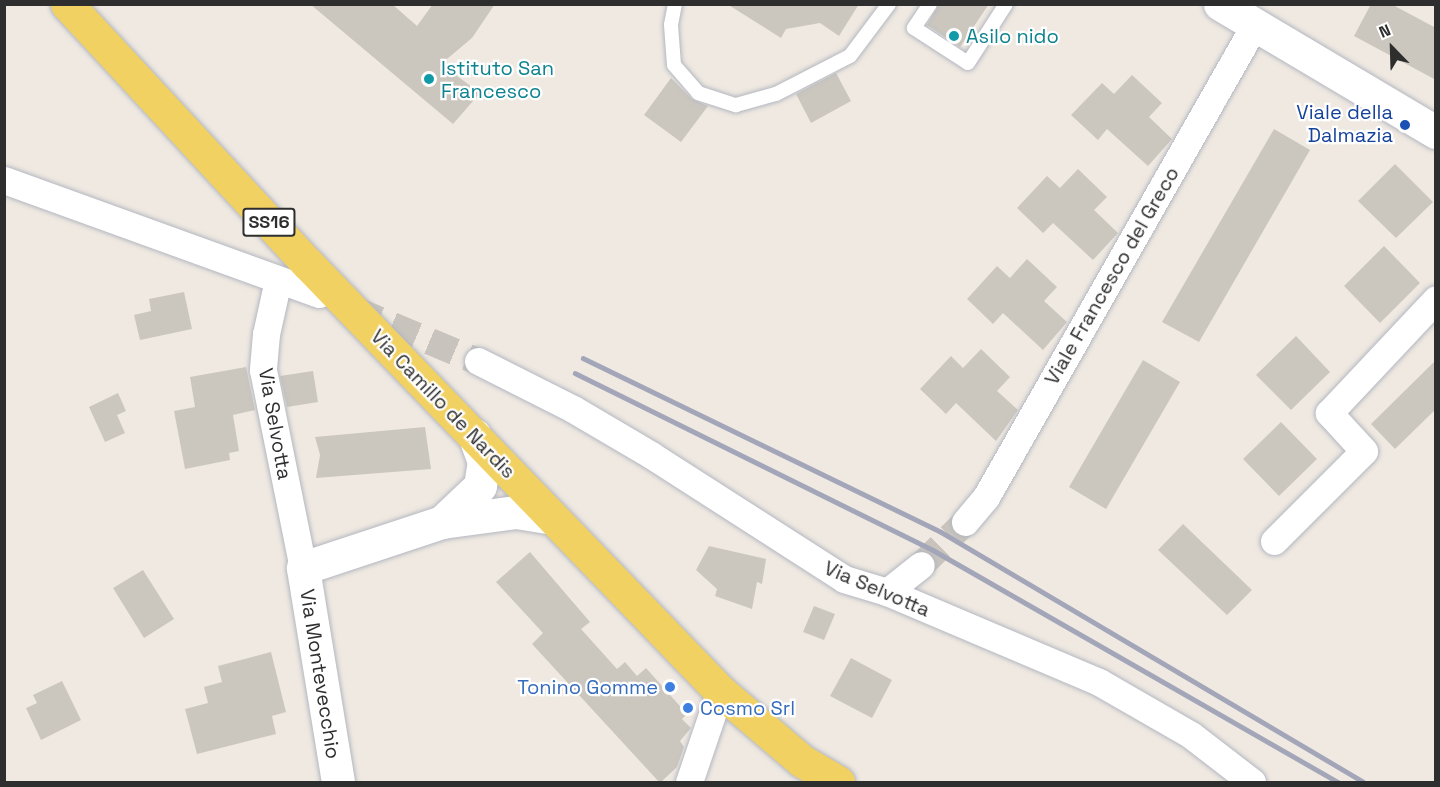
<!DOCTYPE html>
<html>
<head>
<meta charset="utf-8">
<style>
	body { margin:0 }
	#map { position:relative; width:1440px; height:787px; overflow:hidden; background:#efe9e1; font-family:"Space Grotesk",sans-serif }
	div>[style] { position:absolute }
	.building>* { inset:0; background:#cbc7bf }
	.minor-tunnel>* { height:27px; margin-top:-13.5px; transform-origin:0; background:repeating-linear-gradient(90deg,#c8c4bd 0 27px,transparent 0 41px) }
	.roads { filter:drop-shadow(0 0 2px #b4b7c1) drop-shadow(0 0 2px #b4b7c1) }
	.service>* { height:14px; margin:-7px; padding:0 7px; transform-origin:7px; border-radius:7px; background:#fff }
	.minor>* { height:27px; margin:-13.5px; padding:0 13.5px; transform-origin:13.5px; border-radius:13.5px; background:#fff }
	.tertiary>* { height:33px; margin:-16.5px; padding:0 16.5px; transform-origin:16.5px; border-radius:16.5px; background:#fff }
	.primary>* { height:33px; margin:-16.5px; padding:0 16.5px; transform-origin:16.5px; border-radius:16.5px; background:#f2d163 }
	.rail>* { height:4.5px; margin:-2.25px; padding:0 2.25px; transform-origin:2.25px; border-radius:2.25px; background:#a3a6b8 }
	.dots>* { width:16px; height:16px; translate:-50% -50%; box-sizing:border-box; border:3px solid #fff; border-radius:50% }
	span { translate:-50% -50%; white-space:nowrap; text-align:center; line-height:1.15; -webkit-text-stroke:4.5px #fff; paint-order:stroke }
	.shield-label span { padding:2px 4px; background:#fff; border:2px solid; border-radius:4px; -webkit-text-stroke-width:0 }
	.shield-label { font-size:18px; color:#2e2e2e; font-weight:700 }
	.culture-label { font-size:20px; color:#0d838f }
	.left { translate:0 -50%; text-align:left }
	.transit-label { font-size:20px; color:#164399 }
	.right { translate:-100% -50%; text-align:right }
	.street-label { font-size:20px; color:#2e2e2e }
	.shop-label { font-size:20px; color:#366cbe }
	.frame { position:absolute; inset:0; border:6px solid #2e2e2e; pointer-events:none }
	.north { position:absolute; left:1362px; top:18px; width:60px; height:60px; -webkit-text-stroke:4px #fff; paint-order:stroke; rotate:337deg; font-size:16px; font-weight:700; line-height:24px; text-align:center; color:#2e2e2e }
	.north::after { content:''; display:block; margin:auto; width:21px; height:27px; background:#2e2e2e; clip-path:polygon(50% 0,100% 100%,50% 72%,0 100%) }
</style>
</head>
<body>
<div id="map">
	<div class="building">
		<div style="clip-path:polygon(310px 4px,392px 4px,417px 26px,433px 4px,495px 4px,472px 38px,441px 64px,480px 93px,453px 124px)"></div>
		<div style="clip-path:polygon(727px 4px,859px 4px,839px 36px,820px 23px,786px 29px,781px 38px)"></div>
		<div style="clip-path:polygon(939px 4px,989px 4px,960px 47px,927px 25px)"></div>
		<div style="clip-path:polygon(1371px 4px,1391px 4px,1436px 28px,1436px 80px,1354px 36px)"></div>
		<div style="clip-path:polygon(836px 73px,851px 101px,811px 123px,796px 94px)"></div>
		<div style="clip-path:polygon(1132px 75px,1162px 103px,1149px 117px,1172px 139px,1148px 166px,1107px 129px,1098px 140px,1071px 115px,1102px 83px,1114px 94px)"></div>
		<div style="clip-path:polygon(671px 78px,692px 99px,708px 106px,681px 142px,644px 115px)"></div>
		<div style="clip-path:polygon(1274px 129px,1310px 150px,1199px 342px,1162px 322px)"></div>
		<div style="clip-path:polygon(1395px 164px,1433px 202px,1396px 238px,1358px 201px)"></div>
		<div style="clip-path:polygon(1078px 169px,1107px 197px,1094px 210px,1118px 233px,1093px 260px,1053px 223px,1043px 233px,1017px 208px,1047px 176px,1060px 188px)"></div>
		<div style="clip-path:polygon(1384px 246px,1420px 283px,1380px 323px,1344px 286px)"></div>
		<div style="clip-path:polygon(1027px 259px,1057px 287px,1044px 301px,1067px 322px,1043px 350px,1003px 313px,993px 324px,967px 299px,997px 266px,1010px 278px)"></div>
		<div style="clip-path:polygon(184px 292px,192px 329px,140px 340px,134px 315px,151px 311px,149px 299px)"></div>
		<div style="clip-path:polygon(1296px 336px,1330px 372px,1291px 410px,1256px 375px)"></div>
		<div style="clip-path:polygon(981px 349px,1010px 377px,997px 391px,1018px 410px,996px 441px,956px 403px,946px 414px,920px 389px,951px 356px,963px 368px)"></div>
		<div style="clip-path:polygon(1143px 360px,1180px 382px,1106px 509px,1069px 487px)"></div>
		<div style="clip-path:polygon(1436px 360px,1436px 409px,1395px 449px,1371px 424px)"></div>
		<div style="clip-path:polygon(246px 367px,255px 410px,233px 415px,239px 451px,229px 453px,230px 460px,185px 469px,174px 411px,195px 407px,190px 377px)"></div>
		<div style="clip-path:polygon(313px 371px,318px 402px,287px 407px,280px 376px)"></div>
		<div style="clip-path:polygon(118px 393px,126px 411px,117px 415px,125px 433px,105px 442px,89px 407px)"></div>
		<div style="clip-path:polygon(1281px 422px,1317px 459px,1279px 496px,1243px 459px)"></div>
		<div style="clip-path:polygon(425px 427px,431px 469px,316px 478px,320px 455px,315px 437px)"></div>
		<div style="clip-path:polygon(1183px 524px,1252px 590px,1227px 615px,1158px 550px)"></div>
		<div style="clip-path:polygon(709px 546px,766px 559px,762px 584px,757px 582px,752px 609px,715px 596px,717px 589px,696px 570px)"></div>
		<div style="clip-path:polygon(530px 552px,590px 622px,581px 629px,617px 669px,625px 662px,637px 676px,646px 668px,687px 714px,682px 719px,691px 728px,680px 741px,684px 747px,677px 767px,660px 783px,532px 644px,543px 633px,496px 582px)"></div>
		<div style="clip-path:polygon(143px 570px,174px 619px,144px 638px,113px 588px)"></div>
		<div style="clip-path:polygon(814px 606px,835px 614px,824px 640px,803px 632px)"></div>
		<div style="clip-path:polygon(271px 652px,286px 712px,272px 716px,276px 734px,197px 754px,185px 709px,208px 703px,204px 687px,222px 682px,218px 666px)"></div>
		<div style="clip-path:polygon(851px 658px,892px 680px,872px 718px,830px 696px)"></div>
		<div style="clip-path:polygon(62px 681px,81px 720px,41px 740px,26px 708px,37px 703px,33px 695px)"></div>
	</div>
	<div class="minor-tunnel">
		<div style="left:354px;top:309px;width:134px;rotate:22.8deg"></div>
		<div style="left:921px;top:565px;width:62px;rotate:-44.3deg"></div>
	</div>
	<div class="roads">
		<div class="service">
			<div style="left:675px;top:4px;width:21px;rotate:101deg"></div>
			<div style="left:671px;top:25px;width:40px;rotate:85.7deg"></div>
			<div style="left:674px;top:65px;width:37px;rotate:49deg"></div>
			<div style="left:698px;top:93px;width:40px;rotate:18deg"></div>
			<div style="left:736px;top:105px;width:41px;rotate:-15.4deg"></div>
			<div style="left:776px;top:94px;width:83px;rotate:-27.2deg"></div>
			<div style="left:850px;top:56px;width:65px;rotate:-53.1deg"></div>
			<div style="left:930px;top:4px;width:29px;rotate:124deg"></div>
			<div style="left:914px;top:28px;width:64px;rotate:32.9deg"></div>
			<div style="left:968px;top:63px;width:70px;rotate:-57.2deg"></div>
		</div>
		<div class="minor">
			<div style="left:4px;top:180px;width:335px;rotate:19.9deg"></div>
			<div style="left:278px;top:280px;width:55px;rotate:102.5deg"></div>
			<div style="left:266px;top:334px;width:36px;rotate:95deg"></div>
			<div style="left:263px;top:370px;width:202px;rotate:78.6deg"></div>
			<div style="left:478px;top:361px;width:106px;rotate:26.8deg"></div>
			<div style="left:573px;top:409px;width:91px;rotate:30.5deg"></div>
			<div style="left:651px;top:455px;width:229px;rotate:32.7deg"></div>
			<div style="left:844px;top:579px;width:45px;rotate:16.8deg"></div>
			<div style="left:887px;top:592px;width:230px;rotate:23deg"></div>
			<div style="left:1099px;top:682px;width:106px;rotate:29.9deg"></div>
			<div style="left:1191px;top:735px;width:77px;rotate:37.6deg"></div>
			<div style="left:965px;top:522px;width:33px;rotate:-50deg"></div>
			<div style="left:986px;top:497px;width:542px;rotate:-60.36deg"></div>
			<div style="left:1274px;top:541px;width:127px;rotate:-45deg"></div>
			<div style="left:1364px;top:451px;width:52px;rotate:-132.6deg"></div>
			<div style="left:1329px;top:413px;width:156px;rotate:-46.8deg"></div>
			<div style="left:887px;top:592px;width:43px;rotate:-38.5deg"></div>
			<div style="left:689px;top:782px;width:96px;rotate:-71.2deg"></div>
		</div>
		<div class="tertiary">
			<div style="left:1220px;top:4px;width:251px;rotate:30.7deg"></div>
			<div style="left:442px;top:522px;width:52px;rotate:-43.5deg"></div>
			<div style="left:480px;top:486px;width:24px;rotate:-81deg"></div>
			<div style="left:484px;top:462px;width:29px;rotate:-110deg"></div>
			<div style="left:338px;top:782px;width:217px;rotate:-99.3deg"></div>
			<div style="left:303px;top:568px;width:146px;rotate:-18.3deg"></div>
			<div style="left:442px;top:522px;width:75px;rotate:-7.7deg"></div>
			<div style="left:516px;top:512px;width:36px;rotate:9deg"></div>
		</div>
		<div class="primary">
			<div style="left:67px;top:4px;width:355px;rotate:47.2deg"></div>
			<div style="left:308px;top:264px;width:593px;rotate:46.02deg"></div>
			<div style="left:720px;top:691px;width:108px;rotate:40.5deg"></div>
			<div style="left:802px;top:761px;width:42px;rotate:30.3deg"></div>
		</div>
	</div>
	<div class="rail">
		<div style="left:583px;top:358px;width:398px;rotate:25.9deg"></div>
		<div style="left:941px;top:532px;width:490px;rotate:30.6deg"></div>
		<div style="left:575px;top:373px;width:399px;rotate:26.3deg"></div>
		<div style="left:933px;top:550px;width:467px;rotate:29.8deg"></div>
	</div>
	<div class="dots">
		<div style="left:954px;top:36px;background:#0f9aa8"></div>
		<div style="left:429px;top:79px;background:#0f9aa8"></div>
		<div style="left:1405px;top:125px;background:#1a4fb4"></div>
		<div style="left:670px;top:687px;background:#3f7fe0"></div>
		<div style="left:688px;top:708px;background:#3f7fe0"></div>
	</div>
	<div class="shield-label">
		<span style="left:269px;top:222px">SS16</span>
	</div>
	<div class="culture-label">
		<span class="left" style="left:966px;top:36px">Asilo nido</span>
		<span class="left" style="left:441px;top:80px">Istituto San<br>Francesco</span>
	</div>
	<div class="transit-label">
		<span class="right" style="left:1393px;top:124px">Viale della<br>Dalmazia</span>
	</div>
	<div class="street-label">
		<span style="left:1112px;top:276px;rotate:-60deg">Viale Francesco del Greco</span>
		<span style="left:443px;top:404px;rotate:46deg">Via Camillo de Nardis</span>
		<span style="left:275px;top:424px;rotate:80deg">Via Selvotta</span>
		<span style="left:877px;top:589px;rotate:23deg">Via Selvotta</span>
		<span style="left:320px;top:674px;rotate:81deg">Via Montevecchio</span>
	</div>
	<div class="shop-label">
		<span class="right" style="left:658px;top:687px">Tonino Gomme</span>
		<span class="left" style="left:700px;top:708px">Cosmo Srl</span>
	</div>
	<div class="frame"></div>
	<div class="north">N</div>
</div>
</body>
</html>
